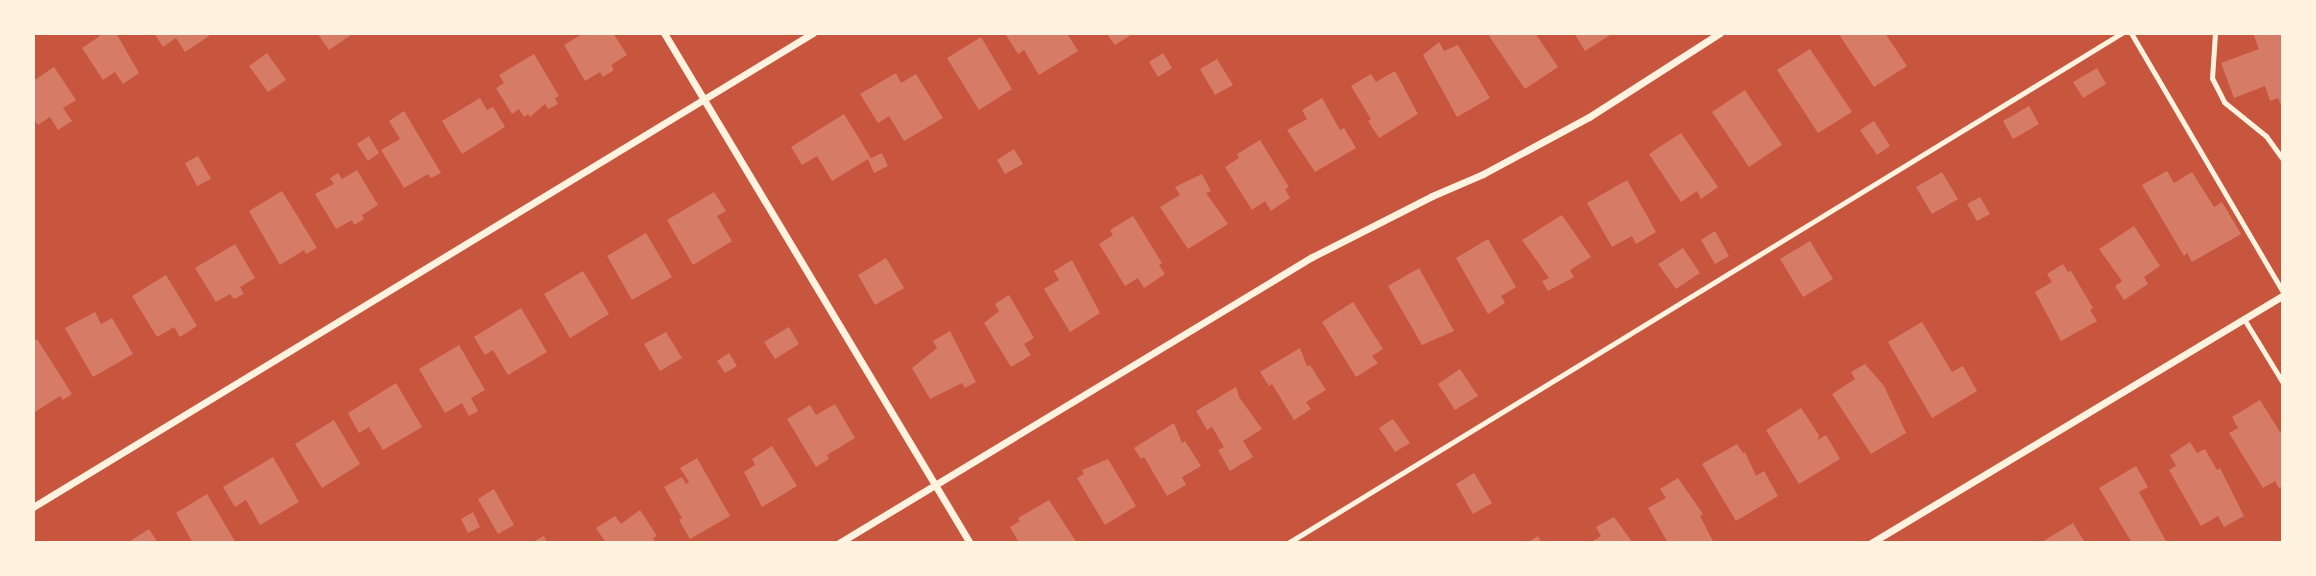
<!DOCTYPE html>
<html>
<head>
<meta charset="utf-8">
<style>
	body { margin:0 }
	#map { position:relative; width:2316px; height:576px; overflow:hidden; background:#c8553d; font-family:"PT Sans Narrow",sans-serif }
	div>[style] { position:absolute }
	.building>* { inset:0; background:#d67c66 }
	.service>* { height:5px; margin:-2.5px; padding:0 2.5px; transform-origin:2.5px; border-radius:2.5px; background:#fff3e0 }
	.minor>* { height:7px; margin:-3.5px; padding:0 3.5px; transform-origin:3.5px; border-radius:3.5px; background:#fff3e0 }
	span { translate:-50% -50%; white-space:nowrap; text-align:center; line-height:1.15; -webkit-text-stroke:6px #fff3e0; paint-order:stroke }
	.frame { position:absolute; inset:0; border:35px solid #fff3e0; pointer-events:none }
</style>
</head>
<body>
<div id="map">
	<div class="building">
		<div style="clip-path:polygon(98px 33px,116px 33px,139px 73px,123px 84px,115px 72px,103px 80px,82px 48px,100px 36px)"></div>
		<div style="clip-path:polygon(154px 33px,207px 33px,209px 36px,185px 52px,176px 38px,163px 47px)"></div>
		<div style="clip-path:polygon(317px 33px,354px 33px,329px 50px)"></div>
		<div style="clip-path:polygon(584px 33px,613px 33px,627px 55px,611px 65px,614px 70px,603px 77px,600px 72px,585px 81px,564px 45px)"></div>
		<div style="clip-path:polygon(1009px 33px,1067px 33px,1078px 51px,1039px 75px,1024px 50px,1018px 54px,1006px 35px)"></div>
		<div style="clip-path:polygon(1106px 33px,1134px 33px,1115px 45px)"></div>
		<div style="clip-path:polygon(1493px 33px,1535px 33px,1558px 67px,1525px 89px,1489px 36px)"></div>
		<div style="clip-path:polygon(1574px 33px,1613px 33px,1585px 51px)"></div>
		<div style="clip-path:polygon(1838px 33px,1885px 33px,1907px 66px,1874px 87px)"></div>
		<div style="clip-path:polygon(2253px 33px,2283px 33px,2283px 109px,2278px 98px,2270px 101px,2265px 86px,2234px 98px,2221px 63px,2259px 49px)"></div>
		<div style="clip-path:polygon(981px 37px,1012px 89px,979px 110px,947px 58px)"></div>
		<div style="clip-path:polygon(1439px 42px,1444px 51px,1458px 45px,1490px 98px,1457px 117px,1423px 55px)"></div>
		<div style="clip-path:polygon(1810px 49px,1852px 112px,1818px 133px,1777px 70px)"></div>
		<div style="clip-path:polygon(267px 53px,286px 80px,268px 92px,249px 66px)"></div>
		<div style="clip-path:polygon(1163px 53px,1172px 68px,1158px 77px,1149px 62px)"></div>
		<div style="clip-path:polygon(534px 54px,559px 96px,555px 98px,558px 104px,548px 109px,545px 104px,530px 117px,528px 114px,524px 117px,519px 109px,512px 114px,496px 88px,504px 83px,499px 75px)"></div>
		<div style="clip-path:polygon(1217px 59px,1233px 85px,1215px 95px,1200px 69px)"></div>
		<div style="clip-path:polygon(54px 67px,76px 100px,63px 108px,72px 121px,58px 130px,50px 117px,38px 125px,33px 118px,33px 81px)"></div>
		<div style="clip-path:polygon(2097px 68px,2106px 84px,2083px 98px,2073px 82px)"></div>
		<div style="clip-path:polygon(1395px 71px,1418px 114px,1379px 138px,1368px 121px,1371px 119px,1351px 86px,1371px 74px,1376px 82px)"></div>
		<div style="clip-path:polygon(896px 73px,901px 83px,916px 74px,943px 118px,904px 141px,889px 116px,878px 123px,860px 94px)"></div>
		<div style="clip-path:polygon(1745px 90px,1782px 145px,1749px 167px,1712px 112px)"></div>
		<div style="clip-path:polygon(480px 98px,487px 110px,493px 107px,505px 127px,462px 154px,442px 121px)"></div>
		<div style="clip-path:polygon(1322px 98px,1340px 130px,1344px 128px,1356px 148px,1315px 172px,1287px 130px,1307px 119px,1302px 110px)"></div>
		<div style="clip-path:polygon(2029px 106px,2039px 124px,2013px 139px,2003px 121px)"></div>
		<div style="clip-path:polygon(404px 111px,441px 173px,431px 178px,428px 174px,404px 188px,381px 150px,400px 139px,389px 121px)"></div>
		<div style="clip-path:polygon(844px 114px,871px 158px,882px 153px,888px 166px,874px 173px,868px 159px,832px 181px,817px 156px,802px 165px,791px 147px)"></div>
		<div style="clip-path:polygon(1874px 121px,1890px 146px,1877px 155px,1860px 130px)"></div>
		<div style="clip-path:polygon(1681px 133px,1718px 187px,1701px 199px,1697px 191px,1681px 202px,1649px 154px)"></div>
		<div style="clip-path:polygon(369px 136px,379px 153px,368px 161px,357px 144px)"></div>
		<div style="clip-path:polygon(1260px 140px,1289px 187px,1285px 189px,1290px 198px,1271px 211px,1265px 201px,1252px 210px,1225px 167px,1239px 158px,1237px 154px)"></div>
		<div style="clip-path:polygon(1014px 149px,1023px 164px,1005px 174px,997px 160px)"></div>
		<div style="clip-path:polygon(198px 156px,211px 179px,197px 186px,185px 163px)"></div>
		<div style="clip-path:polygon(357px 170px,378px 205px,362px 215px,364px 219px,354px 225px,352px 220px,336px 229px,315px 194px,334px 184px,330px 178px,338px 173px,342px 179px)"></div>
		<div style="clip-path:polygon(2167px 171px,2174px 183px,2192px 172px,2214px 207px,2222px 202px,2241px 234px,2192px 262px,2187px 253px,2184px 256px,2142px 185px)"></div>
		<div style="clip-path:polygon(1942px 172px,1958px 199px,1932px 214px,1916px 187px)"></div>
		<div style="clip-path:polygon(1202px 174px,1211px 191px,1206px 193px,1228px 224px,1188px 249px,1160px 207px,1180px 195px,1175px 187px)"></div>
		<div style="clip-path:polygon(1627px 180px,1656px 232px,1636px 244px,1632px 236px,1612px 247px,1587px 203px)"></div>
		<div style="clip-path:polygon(282px 191px,317px 248px,306px 254px,304px 250px,280px 265px,249px 211px)"></div>
		<div style="clip-path:polygon(714px 192px,726px 211px,717px 216px,732px 241px,693px 265px,667px 220px)"></div>
		<div style="clip-path:polygon(1980px 197px,1990px 214px,1977px 221px,1967px 204px)"></div>
		<div style="clip-path:polygon(1562px 215px,1591px 257px,1570px 270px,1574px 277px,1548px 291px,1542px 281px,1549px 278px,1522px 240px)"></div>
		<div style="clip-path:polygon(1133px 216px,1162px 263px,1159px 265px,1165px 274px,1144px 288px,1138px 278px,1125px 286px,1099px 244px,1113px 235px,1110px 230px)"></div>
		<div style="clip-path:polygon(2134px 226px,2160px 266px,2144px 277px,2148px 284px,2124px 300px,2115px 286px,2122px 281px,2099px 249px)"></div>
		<div style="clip-path:polygon(1715px 231px,1729px 256px,1715px 264px,1701px 240px)"></div>
		<div style="clip-path:polygon(646px 233px,672px 277px,632px 300px,607px 256px)"></div>
		<div style="clip-path:polygon(1488px 239px,1516px 287px,1501px 296px,1505px 303px,1488px 314px,1456px 258px)"></div>
		<div style="clip-path:polygon(1810px 241px,1833px 279px,1803px 297px,1780px 259px)"></div>
		<div style="clip-path:polygon(235px 244px,255px 278px,240px 287px,244px 294px,234px 299px,230px 294px,216px 302px,195px 268px)"></div>
		<div style="clip-path:polygon(1683px 248px,1700px 273px,1676px 289px,1658px 264px)"></div>
		<div style="clip-path:polygon(886px 258px,904px 288px,875px 305px,858px 275px)"></div>
		<div style="clip-path:polygon(1072px 260px,1100px 313px,1070px 332px,1044px 289px,1059px 280px,1054px 271px)"></div>
		<div style="clip-path:polygon(2063px 264px,2068px 272px,2071px 271px,2093px 308px,2090px 310px,2097px 321px,2061px 341px,2035px 292px,2052px 282px,2047px 274px)"></div>
		<div style="clip-path:polygon(1419px 268px,1454px 331px,1422px 345px,1388px 286px)"></div>
		<div style="clip-path:polygon(583px 271px,609px 314px,570px 338px,544px 294px)"></div>
		<div style="clip-path:polygon(166px 275px,197px 326px,180px 337px,174px 327px,157px 337px,132px 296px)"></div>
		<div style="clip-path:polygon(1009px 295px,1034px 338px,1024px 344px,1031px 355px,1011px 367px,984px 323px,999px 311px,995px 304px)"></div>
		<div style="clip-path:polygon(1353px 302px,1383px 349px,1372px 356px,1378px 363px,1356px 377px,1322px 322px)"></div>
		<div style="clip-path:polygon(521px 308px,547px 352px,508px 375px,493px 350px,485px 355px,474px 337px)"></div>
		<div style="clip-path:polygon(95px 312px,101px 324px,112px 318px,133px 354px,93px 377px,65px 328px)"></div>
		<div style="clip-path:polygon(1922px 322px,1952px 372px,1963px 366px,1977px 391px,1932px 418px,1888px 342px)"></div>
		<div style="clip-path:polygon(789px 327px,799px 344px,775px 359px,764px 342px)"></div>
		<div style="clip-path:polygon(950px 331px,976px 382px,965px 388px,962px 383px,930px 399px,912px 368px,937px 348px,933px 341px)"></div>
		<div style="clip-path:polygon(666px 332px,682px 358px,660px 371px,644px 344px)"></div>
		<div style="clip-path:polygon(37px 339px,72px 394px,63px 400px,60px 396px,35px 412px,33px 342px)"></div>
		<div style="clip-path:polygon(459px 345px,485px 390px,471px 398px,478px 411px,469px 416px,462px 403px,445px 413px,419px 369px)"></div>
		<div style="clip-path:polygon(1300px 348px,1307px 366px,1310px 365px,1326px 390px,1306px 402px,1311px 409px,1294px 420px,1272px 384px,1269px 386px,1260px 372px)"></div>
		<div style="clip-path:polygon(729px 353px,737px 366px,725px 373px,717px 361px)"></div>
		<div style="clip-path:polygon(1865px 364px,1884px 386px,1906px 433px,1871px 454px,1832px 394px,1855px 379px,1851px 372px)"></div>
		<div style="clip-path:polygon(1460px 369px,1478px 396px,1455px 410px,1438px 384px)"></div>
		<div style="clip-path:polygon(396px 383px,422px 427px,383px 450px,369px 427px,359px 433px,348px 413px)"></div>
		<div style="clip-path:polygon(1236px 387px,1239px 397px,1262px 429px,1243px 441px,1253px 457px,1230px 471px,1218px 450px,1224px 447px,1212px 427px,1207px 430px,1196px 411px)"></div>
		<div style="clip-path:polygon(2260px 400px,2280px 432px,2283px 432px,2283px 486px,2279px 488px,2275px 481px,2263px 488px,2229px 433px,2238px 428px,2232px 417px)"></div>
		<div style="clip-path:polygon(835px 404px,855px 438px,827px 455px,829px 459px,816px 467px,787px 419px,810px 405px,816px 415px)"></div>
		<div style="clip-path:polygon(1801px 408px,1819px 435px,1818px 440px,1826px 435px,1840px 459px,1799px 484px,1766px 430px)"></div>
		<div style="clip-path:polygon(1393px 419px,1410px 443px,1395px 452px,1379px 428px)"></div>
		<div style="clip-path:polygon(334px 420px,360px 464px,322px 488px,295px 444px)"></div>
		<div style="clip-path:polygon(1174px 423px,1182px 443px,1185px 441px,1201px 466px,1182px 477px,1186px 485px,1167px 496px,1144px 457px,1141px 459px,1134px 448px)"></div>
		<div style="clip-path:polygon(2190px 442px,2197px 453px,2205px 449px,2217px 470px,2220px 468px,2244px 516px,2224px 527px,2218px 516px,2201px 526px,2169px 470px,2176px 466px,2170px 455px)"></div>
		<div style="clip-path:polygon(1737px 444px,1743px 453px,1745px 452px,1756px 476px,1764px 471px,1778px 496px,1736px 521px,1702px 464px)"></div>
		<div style="clip-path:polygon(772px 446px,797px 486px,762px 507px,744px 472px,755px 465px,752px 459px)"></div>
		<div style="clip-path:polygon(273px 457px,299px 502px,260px 525px,246px 500px,235px 507px,223px 487px)"></div>
		<div style="clip-path:polygon(697px 458px,730px 516px,690px 539px,679px 520px,682px 518px,664px 487px,682px 477px,686px 484px,689px 482px,680px 468px)"></div>
		<div style="clip-path:polygon(1108px 459px,1136px 506px,1105px 525px,1077px 478px,1084px 474px,1082px 470px)"></div>
		<div style="clip-path:polygon(2136px 466px,2148px 487px,2139px 492px,2167px 543px,2132px 543px,2099px 488px)"></div>
		<div style="clip-path:polygon(1474px 473px,1492px 503px,1473px 514px,1456px 484px)"></div>
		<div style="clip-path:polygon(1678px 478px,1703px 514px,1700px 516px,1714px 543px,1668px 543px,1648px 508px,1666px 498px,1660px 489px)"></div>
		<div style="clip-path:polygon(494px 489px,514px 525px,498px 534px,478px 499px)"></div>
		<div style="clip-path:polygon(207px 494px,236px 543px,193px 543px,176px 513px)"></div>
		<div style="clip-path:polygon(1049px 500px,1077px 543px,1019px 543px,1010px 527px,1020px 521px,1018px 518px)"></div>
		<div style="clip-path:polygon(640px 510px,657px 536px,653px 538px,656px 543px,606px 543px,596px 528px,615px 516px,621px 524px)"></div>
		<div style="clip-path:polygon(473px 512px,480px 527px,468px 533px,461px 519px)"></div>
		<div style="clip-path:polygon(1614px 517px,1633px 543px,1590px 543px,1601px 536px,1596px 527px)"></div>
		<div style="clip-path:polygon(2073px 523px,2085px 543px,2040px 543px)"></div>
		<div style="clip-path:polygon(149px 529px,158px 543px,127px 543px)"></div>
		<div style="clip-path:polygon(544px 536px,547px 543px,531px 543px)"></div>
		<div style="clip-path:polygon(1538px 536px,1542px 543px,1527px 543px)"></div>
	</div>
	<div class="service">
		<div style="left:2131px;top:33px;width:300px;rotate:59.6deg"></div>
		<div style="left:2215px;top:33px;width:45px;rotate:93.8deg"></div>
		<div style="left:2212px;top:78px;width:27px;rotate:63deg"></div>
		<div style="left:2224px;top:102px;width:54px;rotate:39deg"></div>
		<div style="left:2266px;top:136px;width:29px;rotate:54deg"></div>
		<div style="left:2244px;top:319px;width:75px;rotate:58.6deg"></div>
		<div style="left:1288px;top:543px;width:978px;rotate:-31.45deg"></div>
	</div>
	<div class="minor">
		<div style="left:664px;top:33px;width:595px;rotate:59.04deg"></div>
		<div style="left:33px;top:507px;width:913px;rotate:-31.29deg"></div>
		<div style="left:839px;top:543px;width:553px;rotate:-31.16deg"></div>
		<div style="left:1312px;top:257px;width:135px;rotate:-26.9deg"></div>
		<div style="left:1432px;top:196px;width:56px;rotate:-23.3deg"></div>
		<div style="left:1483px;top:174px;width:120px;rotate:-28.3deg"></div>
		<div style="left:1589px;top:117px;width:156px;rotate:-32.7deg"></div>
		<div style="left:1871px;top:543px;width:481px;rotate:-31deg"></div>
	</div>
	<div class="frame"></div>
</div>
</body>
</html>
